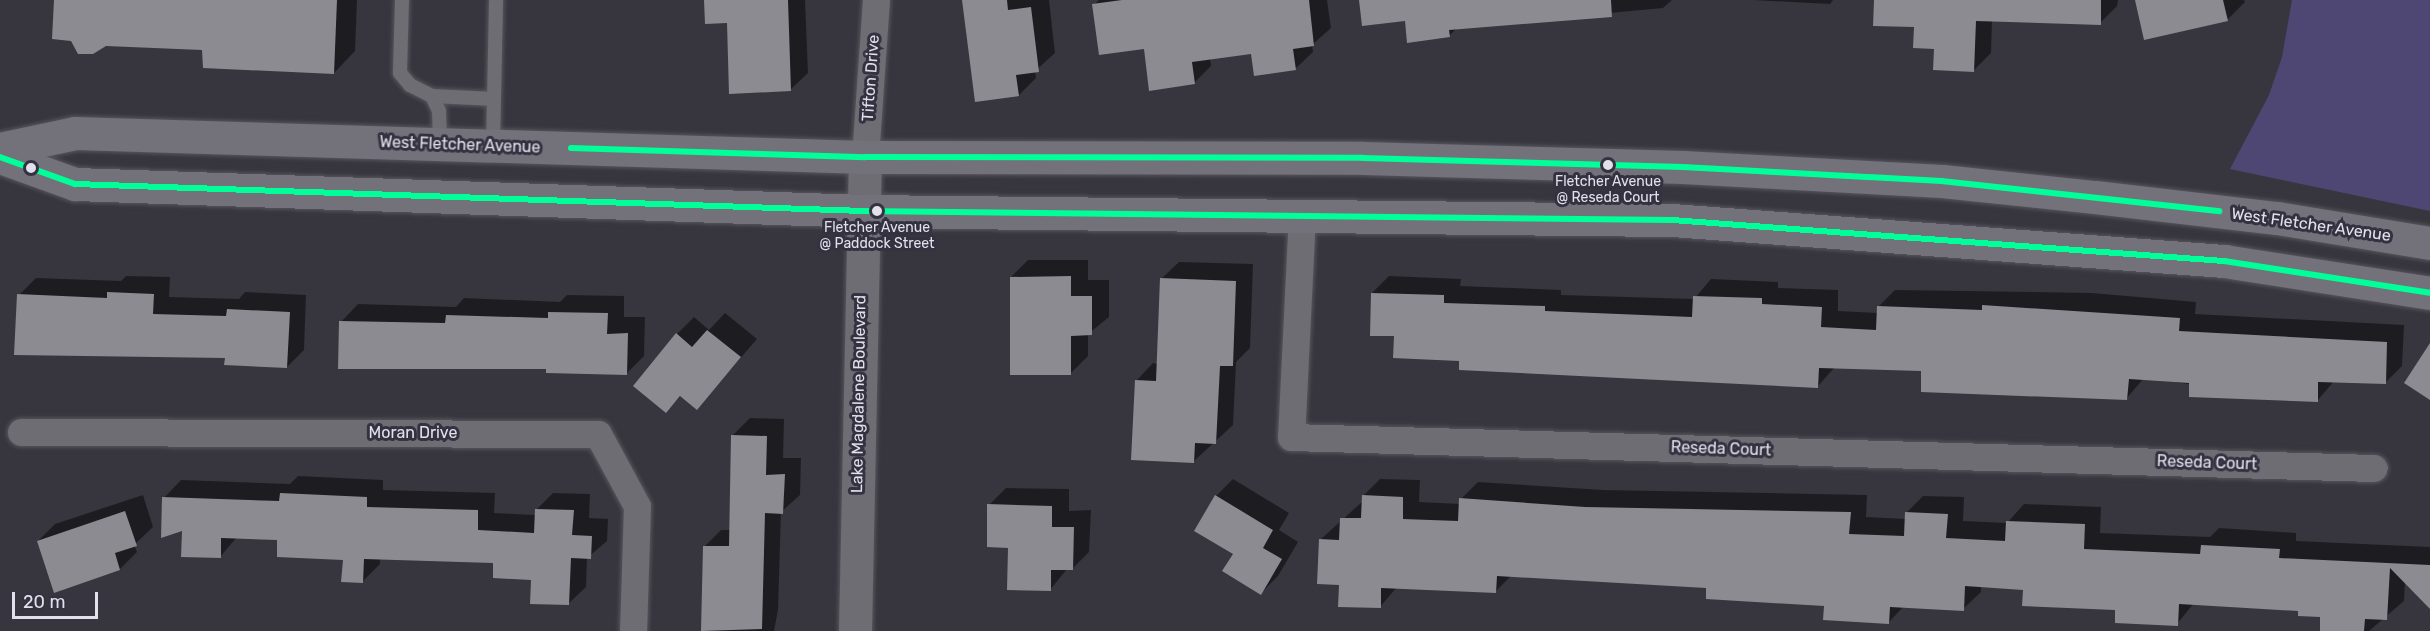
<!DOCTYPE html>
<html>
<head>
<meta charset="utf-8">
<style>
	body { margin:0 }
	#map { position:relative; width:2430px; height:631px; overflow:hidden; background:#37363e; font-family:Rubik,sans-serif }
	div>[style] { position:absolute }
	.green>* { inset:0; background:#4e4773 }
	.shadow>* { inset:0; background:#0007 }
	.building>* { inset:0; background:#8c8b92 }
	.roads { filter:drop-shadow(0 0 2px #56555c) drop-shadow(0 0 2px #56555c) }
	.service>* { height:14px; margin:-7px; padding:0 7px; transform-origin:7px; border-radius:7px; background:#6e6d74 }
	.minor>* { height:27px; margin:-13.5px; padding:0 13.5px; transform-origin:13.5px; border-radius:13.5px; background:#6e6d74 }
	.tertiary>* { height:33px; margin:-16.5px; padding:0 16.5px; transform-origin:16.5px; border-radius:16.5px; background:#6e6d74 }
	.secondary>* { height:33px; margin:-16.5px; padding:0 16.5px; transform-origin:16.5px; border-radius:16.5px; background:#73727a }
	.bus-1>* { height:6px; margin:-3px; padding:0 3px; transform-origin:3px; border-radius:3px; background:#0f9 }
	.dots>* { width:16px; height:16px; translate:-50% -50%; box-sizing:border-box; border:3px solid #343241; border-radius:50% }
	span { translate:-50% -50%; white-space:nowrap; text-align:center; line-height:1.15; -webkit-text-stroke:6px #343241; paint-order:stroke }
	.bus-label { font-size:14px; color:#e2e1eb }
	.street-label { font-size:16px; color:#e2e1eb }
	.scale { position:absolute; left:12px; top:592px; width:86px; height:27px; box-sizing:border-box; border:3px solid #e2e1eb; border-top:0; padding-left:8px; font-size:18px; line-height:21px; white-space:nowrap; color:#e2e1eb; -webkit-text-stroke:4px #343241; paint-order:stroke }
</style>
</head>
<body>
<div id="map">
	<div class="green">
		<div style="clip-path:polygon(2292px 0,2430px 0,2430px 211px,2230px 169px,2269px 95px,2282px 57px)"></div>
	</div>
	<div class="shadow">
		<div style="clip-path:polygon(55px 0,357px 0,355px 51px,334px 73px,204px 48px)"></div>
		<div style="clip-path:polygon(706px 0,805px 0,808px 73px,790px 90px)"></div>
		<div style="clip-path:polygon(963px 0,1049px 0,1055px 53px,1035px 71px,1036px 78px,1019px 95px)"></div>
		<div style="clip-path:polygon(1099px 0,1327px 0,1331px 28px,1312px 45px,1313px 52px,1295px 69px,1253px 53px,1210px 58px,1211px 66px,1194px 83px,1094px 5px)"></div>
		<div style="clip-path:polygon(1361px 0,1672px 0,1663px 8px,1458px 27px,1449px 36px)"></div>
		<div style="clip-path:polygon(1752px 0,1833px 0,1830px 4px)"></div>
		<div style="clip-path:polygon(1875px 0,2118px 0,2117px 6px,2100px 23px,1992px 20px,1991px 53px,1974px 70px,1936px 48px,1916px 26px)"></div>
		<div style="clip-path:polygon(2136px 0,2244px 0,2245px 2px,2227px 20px)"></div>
		<div style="clip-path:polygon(1028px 260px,1088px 260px,1088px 280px,1109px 280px,1109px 317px,1088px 334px,1088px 356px,1071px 373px,1011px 277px)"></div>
		<div style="clip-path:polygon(1179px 262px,1253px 264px,1250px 348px,1236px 362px,1233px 425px,1194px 461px,1136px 381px,1153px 363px,1158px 364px,1161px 279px)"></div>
		<div style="clip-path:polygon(126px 276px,170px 277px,169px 297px,239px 299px,245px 292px,306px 295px,304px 350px,287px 367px,226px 356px,19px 295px,36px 278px,121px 281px)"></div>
		<div style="clip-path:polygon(1389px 276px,1461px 279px,1460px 286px,1561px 290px,1561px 295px,1694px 299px,1711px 279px,1778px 282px,1778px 288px,1838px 290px,1838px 311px,1878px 313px,1878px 307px,1895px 290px,2092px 293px,2196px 302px,2195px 314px,2404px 325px,2402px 366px,2385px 383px,2334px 381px,2317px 401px,2144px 378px,2127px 398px,1923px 370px,1835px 367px,1817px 387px,1461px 359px,1396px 335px,1372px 293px)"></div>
		<div style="clip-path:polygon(567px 295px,624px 296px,624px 317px,645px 317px,644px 356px,626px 374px,547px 367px,341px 322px,358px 304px,456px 307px,464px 298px,560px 302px)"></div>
		<div style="clip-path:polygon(725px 313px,757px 339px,697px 408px,682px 395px,666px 411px,677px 334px,694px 317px,709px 330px)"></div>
		<div style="clip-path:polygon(750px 418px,784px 419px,783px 458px,801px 458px,800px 495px,781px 512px,778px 610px,774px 631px,703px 631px,704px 547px,721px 530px,731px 530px,733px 435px)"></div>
		<div style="clip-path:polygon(298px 476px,383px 480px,383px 490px,495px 493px,494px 513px,536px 515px,536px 510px,553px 493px,590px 494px,589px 518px,608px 519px,607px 541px,587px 558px,586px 587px,568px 604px,533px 579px,495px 562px,380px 558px,380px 564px,363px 581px,344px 559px,279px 539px,237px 537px,220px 557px,183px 529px,164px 498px,181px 480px,290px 484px)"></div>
		<div style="clip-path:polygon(1233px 479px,1289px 513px,1279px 530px,1298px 542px,1278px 576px,1261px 593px,1235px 553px,1216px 496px)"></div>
		<div style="clip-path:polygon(1380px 479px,1420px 480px,1419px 502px,1461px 504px,1461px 499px,1478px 482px,1603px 490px,1867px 495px,1866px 517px,1906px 519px,1906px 513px,1923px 496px,1964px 497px,1963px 521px,2007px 523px,2024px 504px,2101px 507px,2100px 533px,2210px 537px,2219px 528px,2296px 533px,2296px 541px,2430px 547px,2430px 607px,2405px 581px,2404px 601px,2369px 631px,2321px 631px,2322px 615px,2300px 610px,2194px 603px,2177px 624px,2024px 588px,1981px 586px,1981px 592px,1963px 609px,1904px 606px,1889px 622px,1826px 605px,1708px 586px,1512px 575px,1496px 591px,1397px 587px,1380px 607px,1340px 583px,1320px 540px,1363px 501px,1363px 496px)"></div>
		<div style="clip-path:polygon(1006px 488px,1069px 489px,1069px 511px,1091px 510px,1089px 552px,1072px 569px,1067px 569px,1050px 590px,1010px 546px,989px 505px)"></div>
		<div style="clip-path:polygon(143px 495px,153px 527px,134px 545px,137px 552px,120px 569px,38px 541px,55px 524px)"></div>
	</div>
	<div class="building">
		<div style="clip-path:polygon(54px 0,337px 0,334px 74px,203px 68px,202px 50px,106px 46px,93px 54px,78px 54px,71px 41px,52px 39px)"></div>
		<div style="clip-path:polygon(704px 0,788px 0,791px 91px,729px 94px,727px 23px,705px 24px)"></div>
		<div style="clip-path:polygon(962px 0,1007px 0,1008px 10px,1031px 7px,1039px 72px,1016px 75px,1019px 96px,975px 102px)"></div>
		<div style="clip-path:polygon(1122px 0,1309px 0,1314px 46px,1293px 49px,1296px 70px,1254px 76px,1251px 54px,1192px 62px,1195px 84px,1149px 91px,1144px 49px,1099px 55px,1092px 4px)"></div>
		<div style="clip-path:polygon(1359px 0,1611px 0,1612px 17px,1449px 30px,1450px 37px,1407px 43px,1405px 21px,1362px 26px)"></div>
		<div style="clip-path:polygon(1874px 0,2101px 0,2101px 25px,1976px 21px,1974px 72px,1933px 70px,1934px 49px,1913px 48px,1914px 27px,1873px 26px)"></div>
		<div style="clip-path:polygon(2135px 0,2223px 0,2228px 21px,2144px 40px)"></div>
		<div style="clip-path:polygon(1071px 276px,1071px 296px,1092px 296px,1092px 335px,1071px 336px,1071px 375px,1010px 375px,1010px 277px)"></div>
		<div style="clip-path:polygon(1160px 278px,1236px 281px,1233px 366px,1220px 366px,1216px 444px,1195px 443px,1194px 463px,1131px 460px,1135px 380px,1156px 381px)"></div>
		<div style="clip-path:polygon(107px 292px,154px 294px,153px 314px,226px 316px,227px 309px,290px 312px,287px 368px,224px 365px,225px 358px,14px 355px,17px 294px,107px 298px)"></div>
		<div style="clip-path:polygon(1371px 293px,1444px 295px,1444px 303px,1545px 306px,1545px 311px,1692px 317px,1693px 296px,1762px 298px,1762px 304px,1822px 307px,1821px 327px,1876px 330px,1877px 306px,1982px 310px,1982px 305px,2180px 318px,2179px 331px,2387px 342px,2386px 384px,2318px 382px,2318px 402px,2189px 397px,2189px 383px,2129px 379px,2127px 400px,1921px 392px,1921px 371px,1819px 368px,1818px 388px,1459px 370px,1459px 361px,1393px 358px,1394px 336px,1370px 336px)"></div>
		<div style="clip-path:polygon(548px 312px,608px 313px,607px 334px,628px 333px,627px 375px,546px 373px,546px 369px,338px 369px,339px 321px,445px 323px,446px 315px,548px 318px)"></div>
		<div style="clip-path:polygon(707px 330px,741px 357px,697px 410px,680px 396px,666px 413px,633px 386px,676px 333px,692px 347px)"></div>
		<div style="clip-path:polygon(2430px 343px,2430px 400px,2404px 383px)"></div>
		<div style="clip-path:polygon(731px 435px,767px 436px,766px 475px,785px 474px,783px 514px,765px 513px,762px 629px,701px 631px,703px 546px,729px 546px)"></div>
		<div style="clip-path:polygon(280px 493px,367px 497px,367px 507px,478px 510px,478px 530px,534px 533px,535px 509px,574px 510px,572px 535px,592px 536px,591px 559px,571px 558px,569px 605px,530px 604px,531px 580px,493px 578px,493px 563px,364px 559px,363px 583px,341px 582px,343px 560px,277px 557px,277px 540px,221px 538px,221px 558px,181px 557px,182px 531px,161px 538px,162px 497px,279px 501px)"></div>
		<div style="clip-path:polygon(1215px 495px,1273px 530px,1263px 548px,1282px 559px,1261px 595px,1222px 571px,1233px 554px,1194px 531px)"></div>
		<div style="clip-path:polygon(1362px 495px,1403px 497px,1403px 519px,1458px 521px,1459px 498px,1585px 507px,1851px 512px,1849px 534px,1904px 536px,1905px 512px,1948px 514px,1946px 538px,2005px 541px,2006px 521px,2085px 524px,2084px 549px,2200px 554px,2201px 545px,2280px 549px,2279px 558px,2430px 565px,2430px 609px,2390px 568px,2387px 620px,2365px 619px,2364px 631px,2320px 631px,2320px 617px,2298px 616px,2298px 611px,2179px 604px,2178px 626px,2115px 623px,2115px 610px,2022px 606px,2023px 590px,1965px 586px,1964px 611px,1890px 607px,1889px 624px,1823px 620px,1824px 606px,1706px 599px,1706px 588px,1497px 576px,1496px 593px,1381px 588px,1381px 608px,1338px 607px,1339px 585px,1317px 584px,1319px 539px,1339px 540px,1340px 518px,1361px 518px)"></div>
		<div style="clip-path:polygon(987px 504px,1052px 506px,1052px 527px,1074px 527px,1073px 570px,1051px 570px,1051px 591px,1007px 590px,1008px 548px,987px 547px)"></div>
		<div style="clip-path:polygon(125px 511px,137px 546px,115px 553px,120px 570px,54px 593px,37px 541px)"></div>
	</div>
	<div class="roads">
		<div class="service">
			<div style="left:402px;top:0;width:73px;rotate:91.6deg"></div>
			<div style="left:400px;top:73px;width:16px;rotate:50deg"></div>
			<div style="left:410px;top:85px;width:25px;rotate:27deg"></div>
			<div style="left:432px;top:96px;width:17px;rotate:65deg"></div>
			<div style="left:439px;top:111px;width:34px;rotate:88deg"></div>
			<div style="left:432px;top:96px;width:62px;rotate:2.8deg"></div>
			<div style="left:493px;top:146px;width:146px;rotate:-88.8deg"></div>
		</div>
		<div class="minor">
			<div style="left:865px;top:157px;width:157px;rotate:-86deg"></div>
			<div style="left:1302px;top:214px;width:223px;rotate:92.8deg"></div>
			<div style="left:1291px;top:437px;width:1083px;rotate:1.64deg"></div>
			<div style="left:21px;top:432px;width:577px;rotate:0.2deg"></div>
			<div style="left:598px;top:434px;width:82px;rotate:61.6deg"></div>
			<div style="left:637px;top:506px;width:125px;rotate:91.8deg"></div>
		</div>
		<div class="tertiary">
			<div style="left:855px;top:631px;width:474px;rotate:-88.8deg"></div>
		</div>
		<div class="secondary">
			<div style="left:0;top:149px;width:77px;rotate:-12deg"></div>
			<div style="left:75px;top:133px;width:790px;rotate:1.74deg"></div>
			<div style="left:865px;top:157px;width:498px;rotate:0.1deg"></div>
			<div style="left:1363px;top:158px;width:320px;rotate:1.6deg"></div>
			<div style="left:1683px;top:167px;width:259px;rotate:3.1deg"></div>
			<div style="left:1942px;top:181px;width:154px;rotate:6deg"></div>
			<div style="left:2095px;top:197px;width:183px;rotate:6.6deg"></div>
			<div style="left:2277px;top:218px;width:155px;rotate:9.3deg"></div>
			<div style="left:0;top:157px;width:80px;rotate:19.8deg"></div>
			<div style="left:75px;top:184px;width:788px;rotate:1.96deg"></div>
			<div style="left:863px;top:211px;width:809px;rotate:0.64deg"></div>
			<div style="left:1672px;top:220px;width:554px;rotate:4.25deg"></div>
			<div style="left:2224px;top:261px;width:208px;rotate:8.8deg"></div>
		</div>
	</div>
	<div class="bus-1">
		<div style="left:571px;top:148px;width:294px;rotate:1.8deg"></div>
		<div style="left:865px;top:157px;width:498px;rotate:0.1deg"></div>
		<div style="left:1363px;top:158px;width:320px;rotate:1.6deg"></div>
		<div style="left:1683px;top:167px;width:259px;rotate:3.1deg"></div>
		<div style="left:1942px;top:181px;width:279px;rotate:6.2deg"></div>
		<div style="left:0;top:157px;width:80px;rotate:19.8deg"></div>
		<div style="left:75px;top:184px;width:788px;rotate:1.96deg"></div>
		<div style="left:863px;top:211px;width:809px;rotate:0.64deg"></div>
		<div style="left:1672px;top:220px;width:554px;rotate:4.25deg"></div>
		<div style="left:2224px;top:261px;width:208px;rotate:8.8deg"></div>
	</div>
	<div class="dots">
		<div style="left:1608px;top:165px;background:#e2e1eb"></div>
		<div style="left:31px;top:168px;background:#e2e1eb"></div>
		<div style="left:877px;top:211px;background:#e2e1eb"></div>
	</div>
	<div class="bus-label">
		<span style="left:1608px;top:190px">Fletcher Avenue<br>@ Reseda Court</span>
		<span style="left:877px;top:236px">Fletcher Avenue<br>@ Paddock Street</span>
	</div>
	<div class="street-label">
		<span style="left:871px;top:78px;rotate:-86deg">Tifton Drive</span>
		<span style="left:460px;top:145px;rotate:2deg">West Fletcher Avenue</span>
		<span style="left:2311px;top:225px;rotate:8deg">West Fletcher Avenue</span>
		<span style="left:859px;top:394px;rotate:-89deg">Lake Magdalene Boulevard</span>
		<span style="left:413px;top:433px">Moran Drive</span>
		<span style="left:1721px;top:449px;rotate:2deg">Reseda Court</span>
		<span style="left:2207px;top:463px;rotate:2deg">Reseda Court</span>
	</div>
	<div class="scale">20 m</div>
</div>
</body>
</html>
